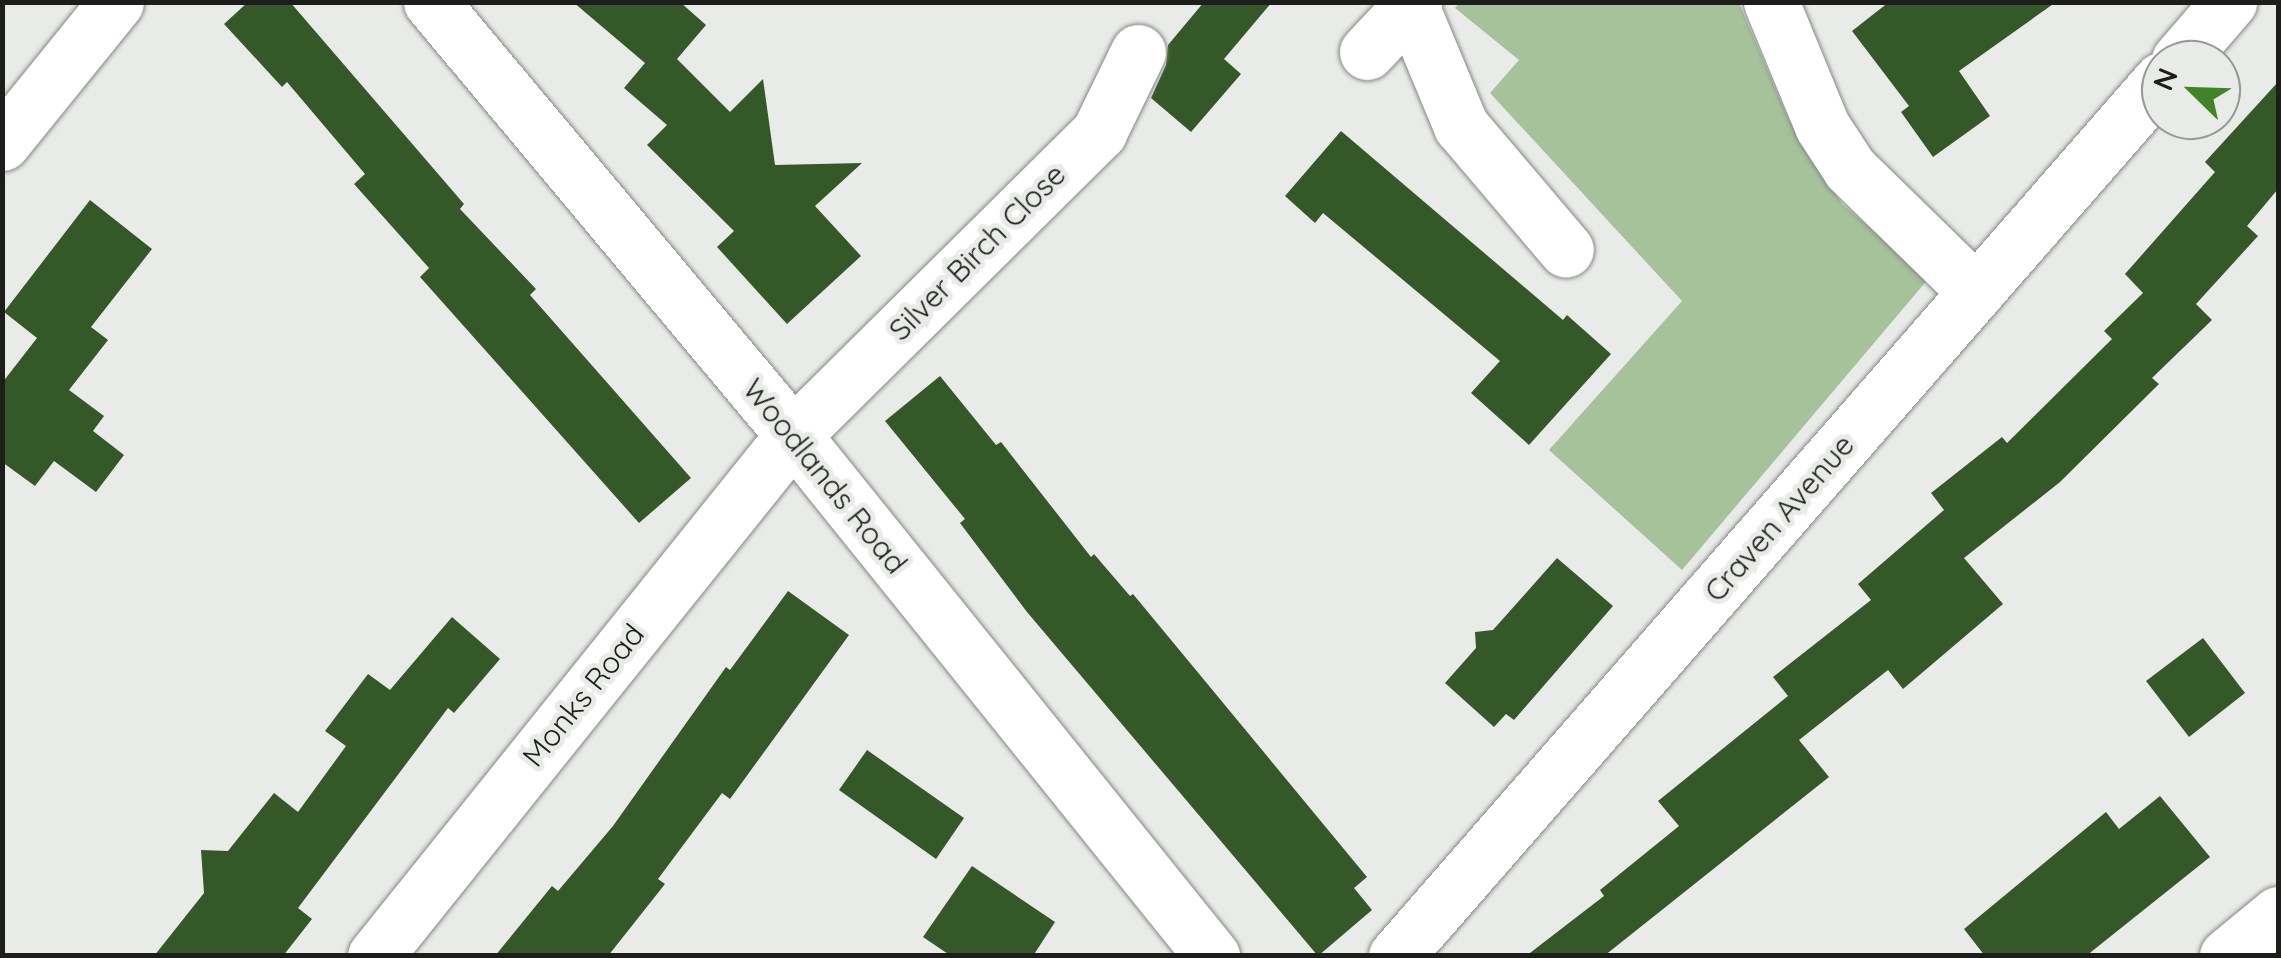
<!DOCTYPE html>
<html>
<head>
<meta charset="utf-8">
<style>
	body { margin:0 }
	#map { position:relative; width:2281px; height:958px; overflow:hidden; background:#e9ebe8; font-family:Quicksand,sans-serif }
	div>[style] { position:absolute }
	.green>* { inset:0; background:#a5c29b }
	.building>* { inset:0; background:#355829 }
	.roads { filter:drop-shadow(0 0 2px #858784) drop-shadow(0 0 2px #858784) }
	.minor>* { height:55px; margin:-27.5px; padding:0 27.5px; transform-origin:27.5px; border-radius:27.5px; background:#fff }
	span { translate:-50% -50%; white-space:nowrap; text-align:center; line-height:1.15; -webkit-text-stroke:10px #e9ebe8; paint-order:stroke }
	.street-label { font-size:30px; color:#1d1e1c }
	.frame { position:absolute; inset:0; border:5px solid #1d1e1c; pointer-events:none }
	.north { position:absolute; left:2141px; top:40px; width:100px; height:100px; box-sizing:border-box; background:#e9ebe8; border:2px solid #979996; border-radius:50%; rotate:293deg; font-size:28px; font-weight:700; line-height:40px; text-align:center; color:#1d1e1c }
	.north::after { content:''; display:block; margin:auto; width:35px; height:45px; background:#418427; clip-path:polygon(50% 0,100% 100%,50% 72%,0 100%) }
</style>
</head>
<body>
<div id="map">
	<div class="green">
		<div style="clip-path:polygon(1460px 2px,1739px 3px,1789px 120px,1842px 204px,1929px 278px,1682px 570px,1549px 450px,1682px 301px,1490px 93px,1519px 60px,1455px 8px)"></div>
	</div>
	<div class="building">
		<div style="clip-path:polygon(248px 2px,290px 2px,464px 204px,460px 209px,536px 289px,530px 295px,691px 478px,639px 523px,420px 277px,429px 268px,354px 184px,365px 174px,287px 82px,282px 87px,224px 24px)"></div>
		<div style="clip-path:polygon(573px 2px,680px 2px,706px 25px,677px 59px,730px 112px,763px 79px,775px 165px,862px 163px,815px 206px,861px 256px,787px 324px,717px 247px,734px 231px,647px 145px,667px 125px,624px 88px,645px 63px)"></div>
		<div style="clip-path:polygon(1204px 2px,1272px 2px,1224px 59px,1241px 74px,1191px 132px,1151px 98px,1166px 65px,1168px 45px)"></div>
		<div style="clip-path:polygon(1889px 2px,2056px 2px,1959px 71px,1990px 116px,1933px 157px,1901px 112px,1909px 106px,1852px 31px)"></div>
		<div style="clip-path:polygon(2278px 82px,2278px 189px,2247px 226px,2258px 236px,2196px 304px,2212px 320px,2152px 378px,2159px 384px,2060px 482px,1964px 558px,2003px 604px,1903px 689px,1888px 670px,1799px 740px,1829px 777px,1604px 956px,1526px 956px,1604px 896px,1600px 890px,1679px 826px,1658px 801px,1788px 696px,1773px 677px,1871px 600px,1858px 584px,1944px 510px,1931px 493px,2002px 437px,2007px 443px,2112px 339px,2104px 331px,2143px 293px,2125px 274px,2215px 172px,2205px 162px)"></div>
		<div style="clip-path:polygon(1341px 131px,1563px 320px,1567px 315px,1611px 354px,1529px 445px,1471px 393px,1500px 361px,1323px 213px,1315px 223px,1285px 196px)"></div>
		<div style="clip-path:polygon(90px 200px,152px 249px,91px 327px,108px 340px,69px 390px,104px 416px,93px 431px,124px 455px,96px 492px,54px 461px,35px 486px,2px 462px,2px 383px,37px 338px,4px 312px)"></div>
		<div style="clip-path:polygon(940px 376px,996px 445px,1001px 442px,1091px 557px,1094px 554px,1130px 596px,1133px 594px,1367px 877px,1354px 888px,1372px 910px,1318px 956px,1027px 612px,960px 523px,965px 519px,885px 421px)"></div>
		<div style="clip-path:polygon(1557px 558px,1613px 606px,1514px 720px,1506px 714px,1494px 727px,1445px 683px,1476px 648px,1475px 632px,1493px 630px)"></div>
		<div style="clip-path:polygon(788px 591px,849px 635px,730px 799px,722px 793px,658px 879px,665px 884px,608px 956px,495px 956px,552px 886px,558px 891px,613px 826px,726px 667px,730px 670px)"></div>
		<div style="clip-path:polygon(452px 617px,500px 659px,454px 713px,448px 708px,298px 908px,312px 919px,283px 956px,154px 956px,204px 893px,201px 850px,228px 851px,274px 793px,298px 812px,346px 746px,325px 731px,368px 674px,390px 690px)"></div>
		<div style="clip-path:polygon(2203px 638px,2245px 693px,2189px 737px,2146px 681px)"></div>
		<div style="clip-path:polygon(867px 750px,964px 818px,936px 859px,839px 790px)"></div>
		<div style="clip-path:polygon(2160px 796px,2210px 857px,2086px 956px,1985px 956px,1964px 929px,2106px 812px,2119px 829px)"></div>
		<div style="clip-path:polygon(972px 866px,1055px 922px,1033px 956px,951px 956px,923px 937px)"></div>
	</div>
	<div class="roads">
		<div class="minor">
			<div style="left:431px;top:2px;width:564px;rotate:50.1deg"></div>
			<div style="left:793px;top:435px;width:669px;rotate:51.19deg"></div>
			<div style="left:1771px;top:2px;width:134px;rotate:67.6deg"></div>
			<div style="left:1822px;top:126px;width:51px;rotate:56.9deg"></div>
			<div style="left:1850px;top:169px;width:176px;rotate:44.3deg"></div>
			<div style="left:1411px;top:6px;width:130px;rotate:67.4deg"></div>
			<div style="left:1461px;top:126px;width:162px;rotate:49.7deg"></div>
			<div style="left:1367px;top:52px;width:69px;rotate:-46.8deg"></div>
			<div style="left:2179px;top:60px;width:77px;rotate:-49.2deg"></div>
			<div style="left:2px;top:143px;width:181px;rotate:-51deg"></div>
			<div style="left:375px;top:956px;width:668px;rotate:-51.26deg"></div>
			<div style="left:793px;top:435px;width:431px;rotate:-44.7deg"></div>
			<div style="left:1099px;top:132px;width:89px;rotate:-64deg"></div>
			<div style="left:1396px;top:956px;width:1163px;rotate:-48.87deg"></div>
			<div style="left:2227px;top:956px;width:66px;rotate:-39.5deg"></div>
		</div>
	</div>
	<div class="street-label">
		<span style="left:977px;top:252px;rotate:-45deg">Silver Birch Close</span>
		<span style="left:825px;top:476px;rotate:51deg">Woodlands Road</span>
		<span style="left:1779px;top:518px;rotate:-49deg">Craven Avenue</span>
		<span style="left:583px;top:695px;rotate:-51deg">Monks Road</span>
	</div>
	<div class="frame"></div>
	<div class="north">N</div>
</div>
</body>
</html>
